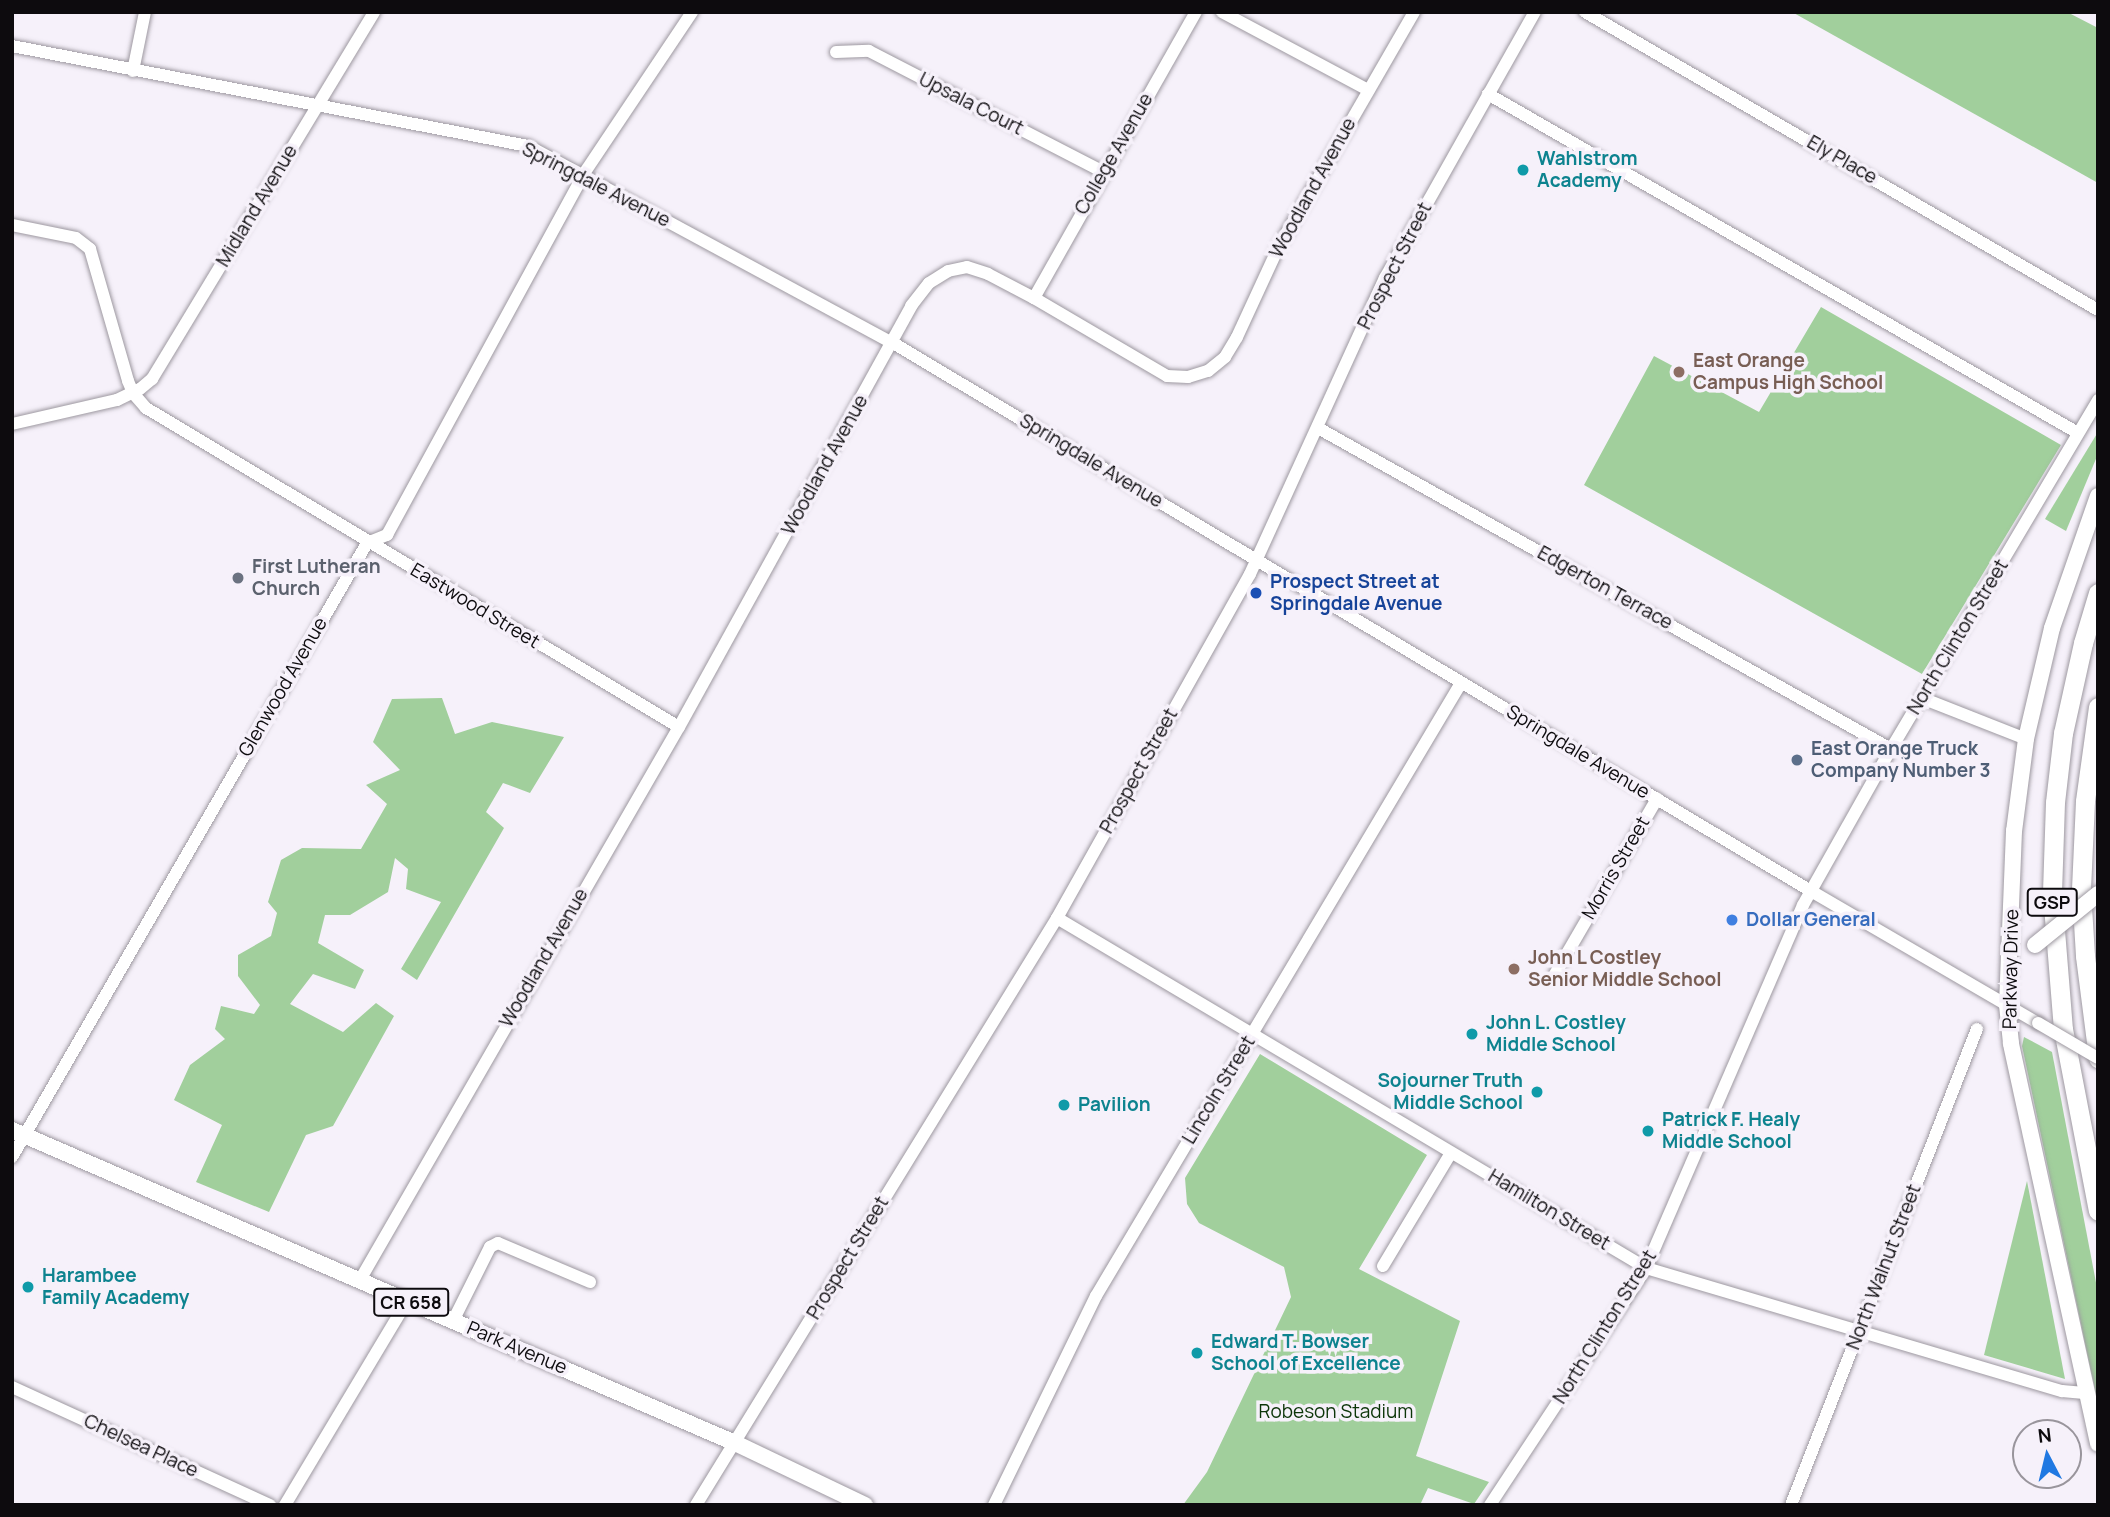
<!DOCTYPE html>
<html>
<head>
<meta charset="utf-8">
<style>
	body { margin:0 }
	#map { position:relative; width:2110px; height:1517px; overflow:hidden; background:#f6f1fa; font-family:Manrope,sans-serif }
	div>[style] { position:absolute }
	.green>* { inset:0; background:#a1cf9c }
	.roads { filter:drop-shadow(0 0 2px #9d98a0) drop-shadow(0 0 2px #9d98a0) }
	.minor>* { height:12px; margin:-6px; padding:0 6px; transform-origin:6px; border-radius:6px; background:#fff }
	.major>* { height:16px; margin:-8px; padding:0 8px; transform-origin:8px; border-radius:8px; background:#fff }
	.highway>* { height:19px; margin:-9.5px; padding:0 9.5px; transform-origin:9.5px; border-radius:9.5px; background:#fff }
	.bridges { filter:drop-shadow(0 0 2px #9d98a0) drop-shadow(0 0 2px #9d98a0) }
	.minor-bridge>* { height:12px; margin:-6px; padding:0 6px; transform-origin:6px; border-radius:6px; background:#fff }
	.major-bridge>* { height:16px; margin:-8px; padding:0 8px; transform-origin:8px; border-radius:8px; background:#fff }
	.dots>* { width:19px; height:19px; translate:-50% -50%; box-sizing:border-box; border:4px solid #f6f1fa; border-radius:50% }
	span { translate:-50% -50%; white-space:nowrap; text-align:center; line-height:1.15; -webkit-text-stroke:7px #f6f1fa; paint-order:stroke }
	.shield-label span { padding:2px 5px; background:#f6f1fa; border:2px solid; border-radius:5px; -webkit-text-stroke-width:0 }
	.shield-label { font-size:18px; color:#0d0b0e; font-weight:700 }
	.street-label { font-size:19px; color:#0d0b0e }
	.culture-label { font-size:19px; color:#0d838f; font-weight:700 }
	.left { translate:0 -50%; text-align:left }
	.right { translate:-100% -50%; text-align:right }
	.education-label { font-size:19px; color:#785e54; font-weight:700 }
	.worship-label { font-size:19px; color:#5b616d; font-weight:700 }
	.transit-label { font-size:19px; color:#164399; font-weight:700 }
	.service-label { font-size:19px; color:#4e5e75; font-weight:700 }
	.shop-label { font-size:19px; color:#366cbe; font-weight:700 }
	.park-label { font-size:19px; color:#0c3509 }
	.frame { position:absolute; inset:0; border:14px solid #0d0b0e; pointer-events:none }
	.north { position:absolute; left:2012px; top:1419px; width:70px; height:70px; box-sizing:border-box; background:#f6f1fa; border:2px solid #99959c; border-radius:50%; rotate:353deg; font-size:19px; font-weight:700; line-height:28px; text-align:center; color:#0d0b0e }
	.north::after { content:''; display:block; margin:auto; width:24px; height:32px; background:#2079e2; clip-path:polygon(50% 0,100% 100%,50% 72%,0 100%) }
</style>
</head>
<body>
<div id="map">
	<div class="green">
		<div style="clip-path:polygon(1792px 12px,2067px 12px,2098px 28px,2098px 183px)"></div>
		<div style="clip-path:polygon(1821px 307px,2061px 445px,1922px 674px,1584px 485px,1654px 356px,1759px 412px)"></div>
		<div style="clip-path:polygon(2098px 432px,2098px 454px,2066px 531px,2045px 519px)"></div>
		<div style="clip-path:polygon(442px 698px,455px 734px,492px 722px,564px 737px,530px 793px,503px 783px,486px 812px,504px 828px,417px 980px,401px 969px,441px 902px,406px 889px,408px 869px,395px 858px,388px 892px,350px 915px,325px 915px,318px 943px,364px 970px,355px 989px,313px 974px,290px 1004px,343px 1032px,376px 1003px,394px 1016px,333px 1126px,306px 1135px,269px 1212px,196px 1182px,222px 1125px,174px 1100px,190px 1065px,225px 1039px,215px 1029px,221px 1006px,254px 1014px,260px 1005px,238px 976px,238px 955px,271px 936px,277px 913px,268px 902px,281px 860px,302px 848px,361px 849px,387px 804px,366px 785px,400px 770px,373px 742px,392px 699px)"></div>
		<div style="clip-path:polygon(2024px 1037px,2052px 1052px,2098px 1293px,2098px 1404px,2022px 1046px)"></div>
		<div style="clip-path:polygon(1260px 1054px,1427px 1155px,1359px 1269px,1460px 1321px,1416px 1456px,1489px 1482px,1474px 1504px,1428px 1488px,1420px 1505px,1183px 1505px,1207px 1472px,1291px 1297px,1284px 1267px,1199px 1223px,1187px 1204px,1185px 1178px)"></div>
		<div style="clip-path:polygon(2027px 1181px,2065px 1379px,1984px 1355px)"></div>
	</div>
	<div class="roads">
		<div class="minor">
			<div style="left:1222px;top:12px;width:166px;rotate:28.1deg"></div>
			<div style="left:1585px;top:12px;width:593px;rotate:30.15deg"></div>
			<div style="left:12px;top:46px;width:526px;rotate:10.97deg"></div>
			<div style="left:528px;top:146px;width:415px;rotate:28.4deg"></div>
			<div style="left:893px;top:343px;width:1069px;rotate:30.84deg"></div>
			<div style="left:1811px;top:891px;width:263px;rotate:30.2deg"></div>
			<div style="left:836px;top:52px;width:33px;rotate:-2deg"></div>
			<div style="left:869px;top:51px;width:263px;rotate:27.3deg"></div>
			<div style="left:133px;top:71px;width:60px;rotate:-78.5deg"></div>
			<div style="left:1488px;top:94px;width:680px;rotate:29.88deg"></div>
			<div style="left:12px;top:225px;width:65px;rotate:11.5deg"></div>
			<div style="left:76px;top:238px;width:18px;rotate:38deg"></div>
			<div style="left:90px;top:249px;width:137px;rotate:73.9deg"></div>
			<div style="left:128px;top:381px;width:13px;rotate:67deg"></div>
			<div style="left:133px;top:393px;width:20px;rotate:49deg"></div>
			<div style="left:146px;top:408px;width:621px;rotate:30.9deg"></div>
			<div style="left:1034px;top:298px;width:329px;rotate:-60.5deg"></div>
			<div style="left:12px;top:424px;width:108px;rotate:-12.9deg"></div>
			<div style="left:117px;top:400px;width:25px;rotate:-26deg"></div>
			<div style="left:140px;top:389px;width:16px;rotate:-40deg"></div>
			<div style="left:152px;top:379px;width:429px;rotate:-58.8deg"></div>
			<div style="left:1318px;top:428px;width:657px;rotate:29.26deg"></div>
			<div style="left:1922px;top:698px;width:112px;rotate:21.5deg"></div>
			<div style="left:1057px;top:918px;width:685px;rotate:30.72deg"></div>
			<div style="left:1646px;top:1268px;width:434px;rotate:16.5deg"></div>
			<div style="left:2062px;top:1391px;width:25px;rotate:5deg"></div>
			<div style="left:1555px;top:974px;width:203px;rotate:-59.8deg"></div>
			<div style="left:12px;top:1157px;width:709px;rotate:-59.96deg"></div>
			<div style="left:367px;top:543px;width:22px;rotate:-22deg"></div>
			<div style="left:387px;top:535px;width:410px;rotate:-61.4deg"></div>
			<div style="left:583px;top:175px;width:196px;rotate:-56.2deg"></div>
			<div style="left:1383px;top:1266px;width:132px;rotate:-59deg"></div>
			<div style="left:360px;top:1280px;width:638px;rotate:-60.02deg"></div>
			<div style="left:679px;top:727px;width:481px;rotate:-61.1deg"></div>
			<div style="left:911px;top:306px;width:29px;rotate:-52deg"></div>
			<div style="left:929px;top:283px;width:22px;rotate:-32deg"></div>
			<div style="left:948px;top:271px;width:19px;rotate:-12deg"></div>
			<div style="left:967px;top:267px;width:22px;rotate:18deg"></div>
			<div style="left:988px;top:274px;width:52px;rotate:27.6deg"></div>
			<div style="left:1034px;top:298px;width:154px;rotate:30.4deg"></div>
			<div style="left:1167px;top:376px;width:21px;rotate:3deg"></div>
			<div style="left:1188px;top:377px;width:21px;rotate:-17deg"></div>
			<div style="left:1208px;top:371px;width:22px;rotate:-39deg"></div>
			<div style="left:1225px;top:357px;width:23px;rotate:-59deg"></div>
			<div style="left:1237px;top:337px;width:100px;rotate:-65.2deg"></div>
			<div style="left:1279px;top:246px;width:270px;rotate:-60deg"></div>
			<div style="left:453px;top:1321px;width:83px;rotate:-63.4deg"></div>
			<div style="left:490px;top:1247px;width:9px;rotate:-27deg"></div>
			<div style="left:498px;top:1243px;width:100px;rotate:23deg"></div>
			<div style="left:12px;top:1387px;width:284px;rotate:24.6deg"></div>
			<div style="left:285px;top:1505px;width:238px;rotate:-59.1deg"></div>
			<div style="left:696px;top:1505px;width:689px;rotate:-58.41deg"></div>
			<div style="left:1057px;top:918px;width:394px;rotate:-60.7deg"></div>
			<div style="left:1250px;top:574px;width:325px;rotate:-65.5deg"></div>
			<div style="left:1385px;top:278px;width:305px;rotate:-60.6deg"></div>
			<div style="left:994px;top:1505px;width:233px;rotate:-64deg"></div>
			<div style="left:1096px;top:1296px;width:713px;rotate:-59.23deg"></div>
			<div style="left:1490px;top:1505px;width:284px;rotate:-56.6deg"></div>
			<div style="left:1646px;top:1268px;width:395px;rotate:-66.6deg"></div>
			<div style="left:1803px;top:905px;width:179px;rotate:-60.6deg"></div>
			<div style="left:1891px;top:749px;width:406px;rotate:-59.3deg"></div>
			<div style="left:1791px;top:1505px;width:511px;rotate:-68.66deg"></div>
		</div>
		<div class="major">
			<div style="left:2098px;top:496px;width:140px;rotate:109.2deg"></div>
			<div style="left:2052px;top:628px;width:114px;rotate:103.2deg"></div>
			<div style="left:2026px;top:739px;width:93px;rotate:97.4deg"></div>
			<div style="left:2014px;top:831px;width:174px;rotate:92.3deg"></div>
			<div style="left:2007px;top:1005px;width:39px;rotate:84deg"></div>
			<div style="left:2011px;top:1044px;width:409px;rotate:77.7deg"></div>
			<div style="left:12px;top:1130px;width:788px;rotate:23.41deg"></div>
			<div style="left:735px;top:1443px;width:144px;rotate:25.5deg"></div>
		</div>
		<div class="highway">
			<div style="left:2098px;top:593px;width:52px;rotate:106.7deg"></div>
			<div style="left:2083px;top:643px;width:92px;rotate:102.5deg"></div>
			<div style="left:2063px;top:733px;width:69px;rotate:96.6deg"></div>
			<div style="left:2055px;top:802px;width:91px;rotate:91.9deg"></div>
			<div style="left:2052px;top:893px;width:136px;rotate:85.4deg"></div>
			<div style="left:2063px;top:1029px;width:185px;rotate:79.1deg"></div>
			<div style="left:2098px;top:707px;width:95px;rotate:97.9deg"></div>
			<div style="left:2085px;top:801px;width:89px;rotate:92.6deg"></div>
			<div style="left:2081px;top:890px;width:66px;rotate:86.5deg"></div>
			<div style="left:2085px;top:956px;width:103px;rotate:82.7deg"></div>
		</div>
	</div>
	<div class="bridges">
		<div class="minor-bridge">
			<div style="left:2038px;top:1023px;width:69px;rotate:30.3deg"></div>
		</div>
		<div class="major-bridge">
			<div style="left:2035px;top:945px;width:81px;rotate:-39deg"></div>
		</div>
	</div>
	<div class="dots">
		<div style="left:1523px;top:170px;background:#0f9aa8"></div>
		<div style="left:1679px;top:372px;background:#8d6e63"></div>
		<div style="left:238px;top:578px;background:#6b7280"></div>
		<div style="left:1256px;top:593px;background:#1a4fb4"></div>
		<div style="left:1797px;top:760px;background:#5c6f8a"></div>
		<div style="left:1732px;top:920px;background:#3f7fe0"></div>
		<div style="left:1514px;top:969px;background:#8d6e63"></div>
		<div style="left:1472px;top:1034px;background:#0f9aa8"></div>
		<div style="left:1537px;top:1092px;background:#0f9aa8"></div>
		<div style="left:1064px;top:1105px;background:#0f9aa8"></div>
		<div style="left:1648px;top:1131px;background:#0f9aa8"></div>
		<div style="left:28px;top:1287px;background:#0f9aa8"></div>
		<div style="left:1197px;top:1353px;background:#0f9aa8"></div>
	</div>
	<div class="shield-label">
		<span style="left:2052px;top:902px">GSP</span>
		<span style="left:411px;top:1302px">CR 658</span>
	</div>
	<div class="street-label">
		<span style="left:971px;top:104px;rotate:27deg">Upsala Court</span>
		<span style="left:1114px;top:154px;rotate:-60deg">College Avenue</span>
		<span style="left:1842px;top:160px;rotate:30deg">Ely Place</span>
		<span style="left:596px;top:185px;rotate:27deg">Springdale Avenue</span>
		<span style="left:1313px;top:188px;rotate:-61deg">Woodland Avenue</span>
		<span style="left:257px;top:206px;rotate:-59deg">Midland Avenue</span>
		<span style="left:1395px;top:266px;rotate:-63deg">Prospect Street</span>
		<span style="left:1091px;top:461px;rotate:31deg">Springdale Avenue</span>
		<span style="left:825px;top:465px;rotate:-61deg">Woodland Avenue</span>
		<span style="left:1605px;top:588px;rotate:29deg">Edgerton Terrace</span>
		<span style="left:475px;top:606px;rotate:31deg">Eastwood Street</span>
		<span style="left:1958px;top:637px;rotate:-59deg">North Clinton Street</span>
		<span style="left:283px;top:687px;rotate:-60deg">Glenwood Avenue</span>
		<span style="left:1578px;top:752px;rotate:31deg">Springdale Avenue</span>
		<span style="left:1139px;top:771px;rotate:-61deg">Prospect Street</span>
		<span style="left:1616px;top:868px;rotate:-60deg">Morris Street</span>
		<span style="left:544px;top:958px;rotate:-60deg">Woodland Avenue</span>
		<span style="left:2011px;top:969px;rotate:-89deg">Parkway Drive</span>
		<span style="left:1219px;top:1090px;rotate:-59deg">Lincoln Street</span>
		<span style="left:1549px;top:1210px;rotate:31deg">Hamilton Street</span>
		<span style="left:848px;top:1258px;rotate:-59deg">Prospect Street</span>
		<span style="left:1884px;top:1267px;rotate:-69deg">North Walnut Street</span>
		<span style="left:1605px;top:1327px;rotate:-58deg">North Clinton Street</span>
		<span style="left:517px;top:1348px;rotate:23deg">Park Avenue</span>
		<span style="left:141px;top:1446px;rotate:25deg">Chelsea Place</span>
	</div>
	<div class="culture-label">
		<span class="left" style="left:1537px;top:170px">Wahlstrom<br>Academy</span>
		<span class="left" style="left:1486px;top:1034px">John L. Costley<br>Middle School</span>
		<span class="right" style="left:1523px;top:1092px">Sojourner Truth<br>Middle School</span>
		<span class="left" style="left:1078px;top:1105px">Pavilion</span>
		<span class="left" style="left:1662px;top:1131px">Patrick F. Healy<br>Middle School</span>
		<span class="left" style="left:42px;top:1287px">Harambee<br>Family Academy</span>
		<span class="left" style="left:1211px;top:1353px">Edward T. Bowser<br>School of Excellence</span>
	</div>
	<div class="education-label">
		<span class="left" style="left:1693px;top:372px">East Orange<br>Campus High School</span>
		<span class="left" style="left:1528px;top:969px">John L Costley<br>Senior Middle School</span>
	</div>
	<div class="worship-label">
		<span class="left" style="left:252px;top:578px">First Lutheran<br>Church</span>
	</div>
	<div class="transit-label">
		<span class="left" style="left:1270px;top:593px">Prospect Street at<br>Springdale Avenue</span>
	</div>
	<div class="service-label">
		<span class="left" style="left:1811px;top:760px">East Orange Truck<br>Company Number 3</span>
	</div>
	<div class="shop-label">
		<span class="left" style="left:1746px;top:920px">Dollar General</span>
	</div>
	<div class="park-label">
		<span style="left:1336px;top:1412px">Robeson Stadium</span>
	</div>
	<div class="frame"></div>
	<div class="north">N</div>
</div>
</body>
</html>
